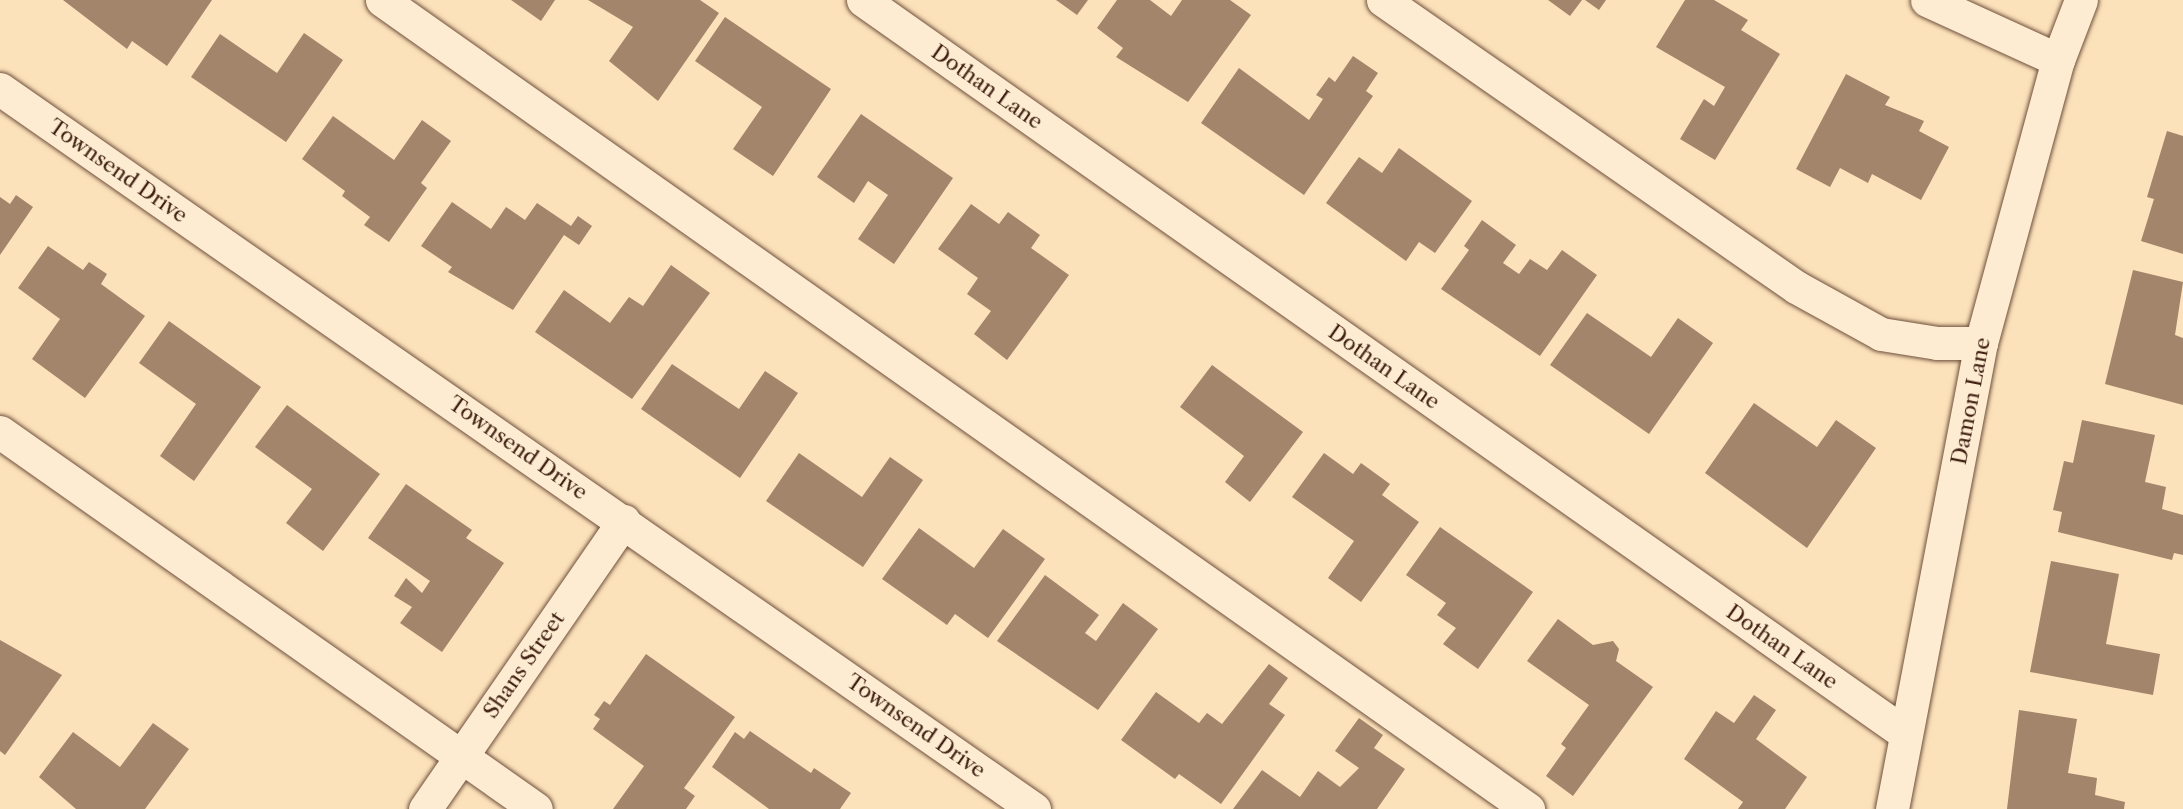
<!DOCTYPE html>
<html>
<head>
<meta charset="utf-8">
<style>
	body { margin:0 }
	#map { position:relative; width:2183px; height:809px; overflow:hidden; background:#fce2ba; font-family:"Libre Caslon Text",serif }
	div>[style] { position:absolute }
	.building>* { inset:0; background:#a2856a }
	.roads { filter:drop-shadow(0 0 2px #6f503d) drop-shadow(0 0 2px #6f503d) }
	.minor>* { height:33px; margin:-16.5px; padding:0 16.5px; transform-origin:16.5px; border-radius:16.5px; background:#fdecd2 }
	span { translate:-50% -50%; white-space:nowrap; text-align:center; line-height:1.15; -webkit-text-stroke:4.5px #fdecd2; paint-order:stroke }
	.street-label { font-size:21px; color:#402013 }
</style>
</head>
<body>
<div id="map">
	<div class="building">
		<div style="clip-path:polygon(63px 0,212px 0,167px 66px,132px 41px,127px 49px)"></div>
		<div style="clip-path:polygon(511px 0,555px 0,541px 21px)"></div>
		<div style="clip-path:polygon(588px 0,700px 0,719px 13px,658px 101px,609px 61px,633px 27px)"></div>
		<div style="clip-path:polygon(1056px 0,1088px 0,1077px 15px)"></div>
		<div style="clip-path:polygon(1117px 0,1150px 0,1171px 16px,1182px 0,1230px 0,1251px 15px,1188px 102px,1116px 57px,1123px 48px,1097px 28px)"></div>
		<div style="clip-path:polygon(1548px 0,1582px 0,1570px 16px)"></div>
		<div style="clip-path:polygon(1585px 0,1606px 0,1599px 10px)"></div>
		<div style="clip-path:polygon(1685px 0,1714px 0,1748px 20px,1741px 30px,1780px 54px,1715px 160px,1680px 139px,1704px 99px,1714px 106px,1725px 87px,1656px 47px)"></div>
		<div style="clip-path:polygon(725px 17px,831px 89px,773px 176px,733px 149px,762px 107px,695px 61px)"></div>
		<div style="clip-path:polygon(304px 33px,343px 60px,286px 142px,191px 77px,220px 34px,277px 73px)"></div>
		<div style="clip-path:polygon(1353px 56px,1378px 73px,1366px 91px,1373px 96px,1304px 195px,1201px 123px,1239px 68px,1309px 120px,1323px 99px,1316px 95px,1329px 77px,1335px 82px)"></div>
		<div style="clip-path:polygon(1846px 74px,1890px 97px,1885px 105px,1924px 121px,1919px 131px,1949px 147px,1921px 200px,1872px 174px,1868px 183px,1840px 168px,1830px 187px,1796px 169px)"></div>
		<div style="clip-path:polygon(861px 114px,953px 178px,894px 264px,858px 239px,888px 195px,868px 181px,854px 203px,817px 177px)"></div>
		<div style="clip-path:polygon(333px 116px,394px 160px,422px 120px,451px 141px,421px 183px,427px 188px,389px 242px,364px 225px,370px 217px,342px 196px,345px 191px,302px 159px)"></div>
		<div style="clip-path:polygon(2167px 131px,2183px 136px,2183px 254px,2141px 241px,2154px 199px,2147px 197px)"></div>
		<div style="clip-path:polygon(1399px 148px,1472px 201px,1435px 253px,1419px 242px,1406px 261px,1326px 203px,1359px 157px,1382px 173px)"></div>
		<div style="clip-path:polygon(16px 195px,33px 207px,0 255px,0 197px,10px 204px)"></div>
		<div style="clip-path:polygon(452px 202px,491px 229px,506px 207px,525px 220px,537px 203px,571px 226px,578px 216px,592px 226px,579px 245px,564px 235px,513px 310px,448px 272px,452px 267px,421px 246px)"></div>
		<div style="clip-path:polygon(971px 204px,999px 224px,1008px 212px,1040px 235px,1031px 248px,1069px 275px,1007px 360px,974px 334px,991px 311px,967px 294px,978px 278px,938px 249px)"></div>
		<div style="clip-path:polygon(1482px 220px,1516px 245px,1503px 263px,1519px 274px,1530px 259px,1547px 270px,1562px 250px,1597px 275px,1540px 356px,1441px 289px,1469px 250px,1464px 246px)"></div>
		<div style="clip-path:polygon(48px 246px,83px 270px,89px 262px,107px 274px,101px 284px,145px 316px,85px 398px,32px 359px,60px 319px,18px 288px)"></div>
		<div style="clip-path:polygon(671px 265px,710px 293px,632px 399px,535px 332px,564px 290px,610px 323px,629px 297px,643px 306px)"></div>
		<div style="clip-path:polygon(2133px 270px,2183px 282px,2175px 335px,2183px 338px,2183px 405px,2105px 384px)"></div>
		<div style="clip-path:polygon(1587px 313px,1651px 357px,1678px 318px,1713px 343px,1649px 434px,1550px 365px)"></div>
		<div style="clip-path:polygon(169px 321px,261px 387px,194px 481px,160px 456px,196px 404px,139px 363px)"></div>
		<div style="clip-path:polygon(672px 364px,739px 409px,765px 371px,798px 393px,740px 478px,641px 409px)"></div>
		<div style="clip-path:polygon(1212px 365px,1303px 432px,1250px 502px,1225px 482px,1244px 456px,1180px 407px)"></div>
		<div style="clip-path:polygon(1754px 403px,1817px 447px,1836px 420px,1876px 448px,1807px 548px,1705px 473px)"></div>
		<div style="clip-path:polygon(287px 405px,380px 474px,323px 551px,286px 523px,312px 489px,255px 447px)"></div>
		<div style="clip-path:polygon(2082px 420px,2155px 435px,2145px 482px,2166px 487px,2162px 509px,2183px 515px,2183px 555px,2174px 553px,2172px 560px,2058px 532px,2062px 512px,2053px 510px,2064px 461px,2073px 463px)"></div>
		<div style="clip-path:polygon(799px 453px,862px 497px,890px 457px,923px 480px,863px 567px,766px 501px)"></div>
		<div style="clip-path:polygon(1324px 453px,1353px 474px,1361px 463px,1390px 484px,1382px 495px,1419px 522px,1361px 602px,1328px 578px,1354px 541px,1292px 497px)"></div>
		<div style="clip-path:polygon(406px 484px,472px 530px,466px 538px,504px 563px,442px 652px,400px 623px,412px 607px,394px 596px,406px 578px,422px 593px,430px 581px,368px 538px)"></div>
		<div style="clip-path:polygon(1440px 527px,1533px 592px,1478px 669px,1443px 644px,1456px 628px,1437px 615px,1446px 603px,1406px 575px)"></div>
		<div style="clip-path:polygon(919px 528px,974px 568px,1003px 529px,1045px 559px,988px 638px,955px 614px,947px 625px,882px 579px)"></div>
		<div style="clip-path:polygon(2051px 561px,2119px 574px,2106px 644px,2160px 654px,2153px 695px,2030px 672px)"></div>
		<div style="clip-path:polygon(1045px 575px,1099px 615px,1085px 633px,1096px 641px,1123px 603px,1158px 629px,1098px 710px,997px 641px)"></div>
		<div style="clip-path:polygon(1558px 619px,1593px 645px,1613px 641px,1619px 649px,1616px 661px,1653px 687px,1573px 796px,1546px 776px,1566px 748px,1561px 744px,1589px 705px,1527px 661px)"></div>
		<div style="clip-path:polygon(0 640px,62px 675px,5px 755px,0 751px)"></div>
		<div style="clip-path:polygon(646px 654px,735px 717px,684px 788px,695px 796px,686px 809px,613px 809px,644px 766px,593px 729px,600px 719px,594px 715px,604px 701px,610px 705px)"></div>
		<div style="clip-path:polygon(1269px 664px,1288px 678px,1269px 704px,1285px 715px,1221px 804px,1179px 774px,1175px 779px,1121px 740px,1156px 692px,1199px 723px,1207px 713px,1222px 724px)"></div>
		<div style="clip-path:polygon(1754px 695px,1776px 710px,1756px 739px,1807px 777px,1785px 809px,1738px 809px,1743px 802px,1684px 759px,1716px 711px,1734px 723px)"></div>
		<div style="clip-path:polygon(2019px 710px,2077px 719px,2068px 773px,2097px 778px,2095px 795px,2125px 802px,2124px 809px,2007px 809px)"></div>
		<div style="clip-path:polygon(1359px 718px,1383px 735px,1374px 748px,1405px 769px,1377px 809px,1233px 809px,1262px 770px,1300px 797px,1318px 771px,1340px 787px,1359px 768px,1335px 751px)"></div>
		<div style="clip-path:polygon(153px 723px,189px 749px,145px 809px,76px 809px,39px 777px,73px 732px,120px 767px)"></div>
		<div style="clip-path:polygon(750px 731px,811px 773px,814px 768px,851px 793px,840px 809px,769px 809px,712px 767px,735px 732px,744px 739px)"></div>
	</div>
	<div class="roads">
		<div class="minor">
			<div style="left:382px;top:0;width:1403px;rotate:35.22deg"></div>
			<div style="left:863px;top:0;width:1275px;rotate:35.14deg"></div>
			<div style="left:1383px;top:0;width:503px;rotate:34.8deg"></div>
			<div style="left:1796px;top:287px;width:97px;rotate:28.9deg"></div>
			<div style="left:1881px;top:334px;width:57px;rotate:9.1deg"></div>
			<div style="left:1937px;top:343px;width:44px"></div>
			<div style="left:1927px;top:0;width:144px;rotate:24.6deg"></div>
			<div style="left:0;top:89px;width:1260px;rotate:34.85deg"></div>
			<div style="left:0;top:432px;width:655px;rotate:35.12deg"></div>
			<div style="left:425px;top:809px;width:350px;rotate:-55.4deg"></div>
			<div style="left:1892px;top:809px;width:474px;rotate:-79.2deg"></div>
			<div style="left:1981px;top:343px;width:293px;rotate:-74.8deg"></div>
			<div style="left:2058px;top:60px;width:64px;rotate:-69deg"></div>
		</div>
	</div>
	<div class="street-label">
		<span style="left:987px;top:87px;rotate:35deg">Dothan Lane</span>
		<span style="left:118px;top:171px;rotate:35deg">Townsend Drive</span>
		<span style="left:1384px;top:367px;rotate:35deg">Dothan Lane</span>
		<span style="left:1971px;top:401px;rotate:-79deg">Damon Lane</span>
		<span style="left:518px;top:448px;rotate:35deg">Townsend Drive</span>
		<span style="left:1782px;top:647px;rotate:35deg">Dothan Lane</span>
		<span style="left:524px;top:665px;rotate:-55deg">Shans Street</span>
		<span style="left:916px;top:726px;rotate:35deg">Townsend Drive</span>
	</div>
</div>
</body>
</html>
